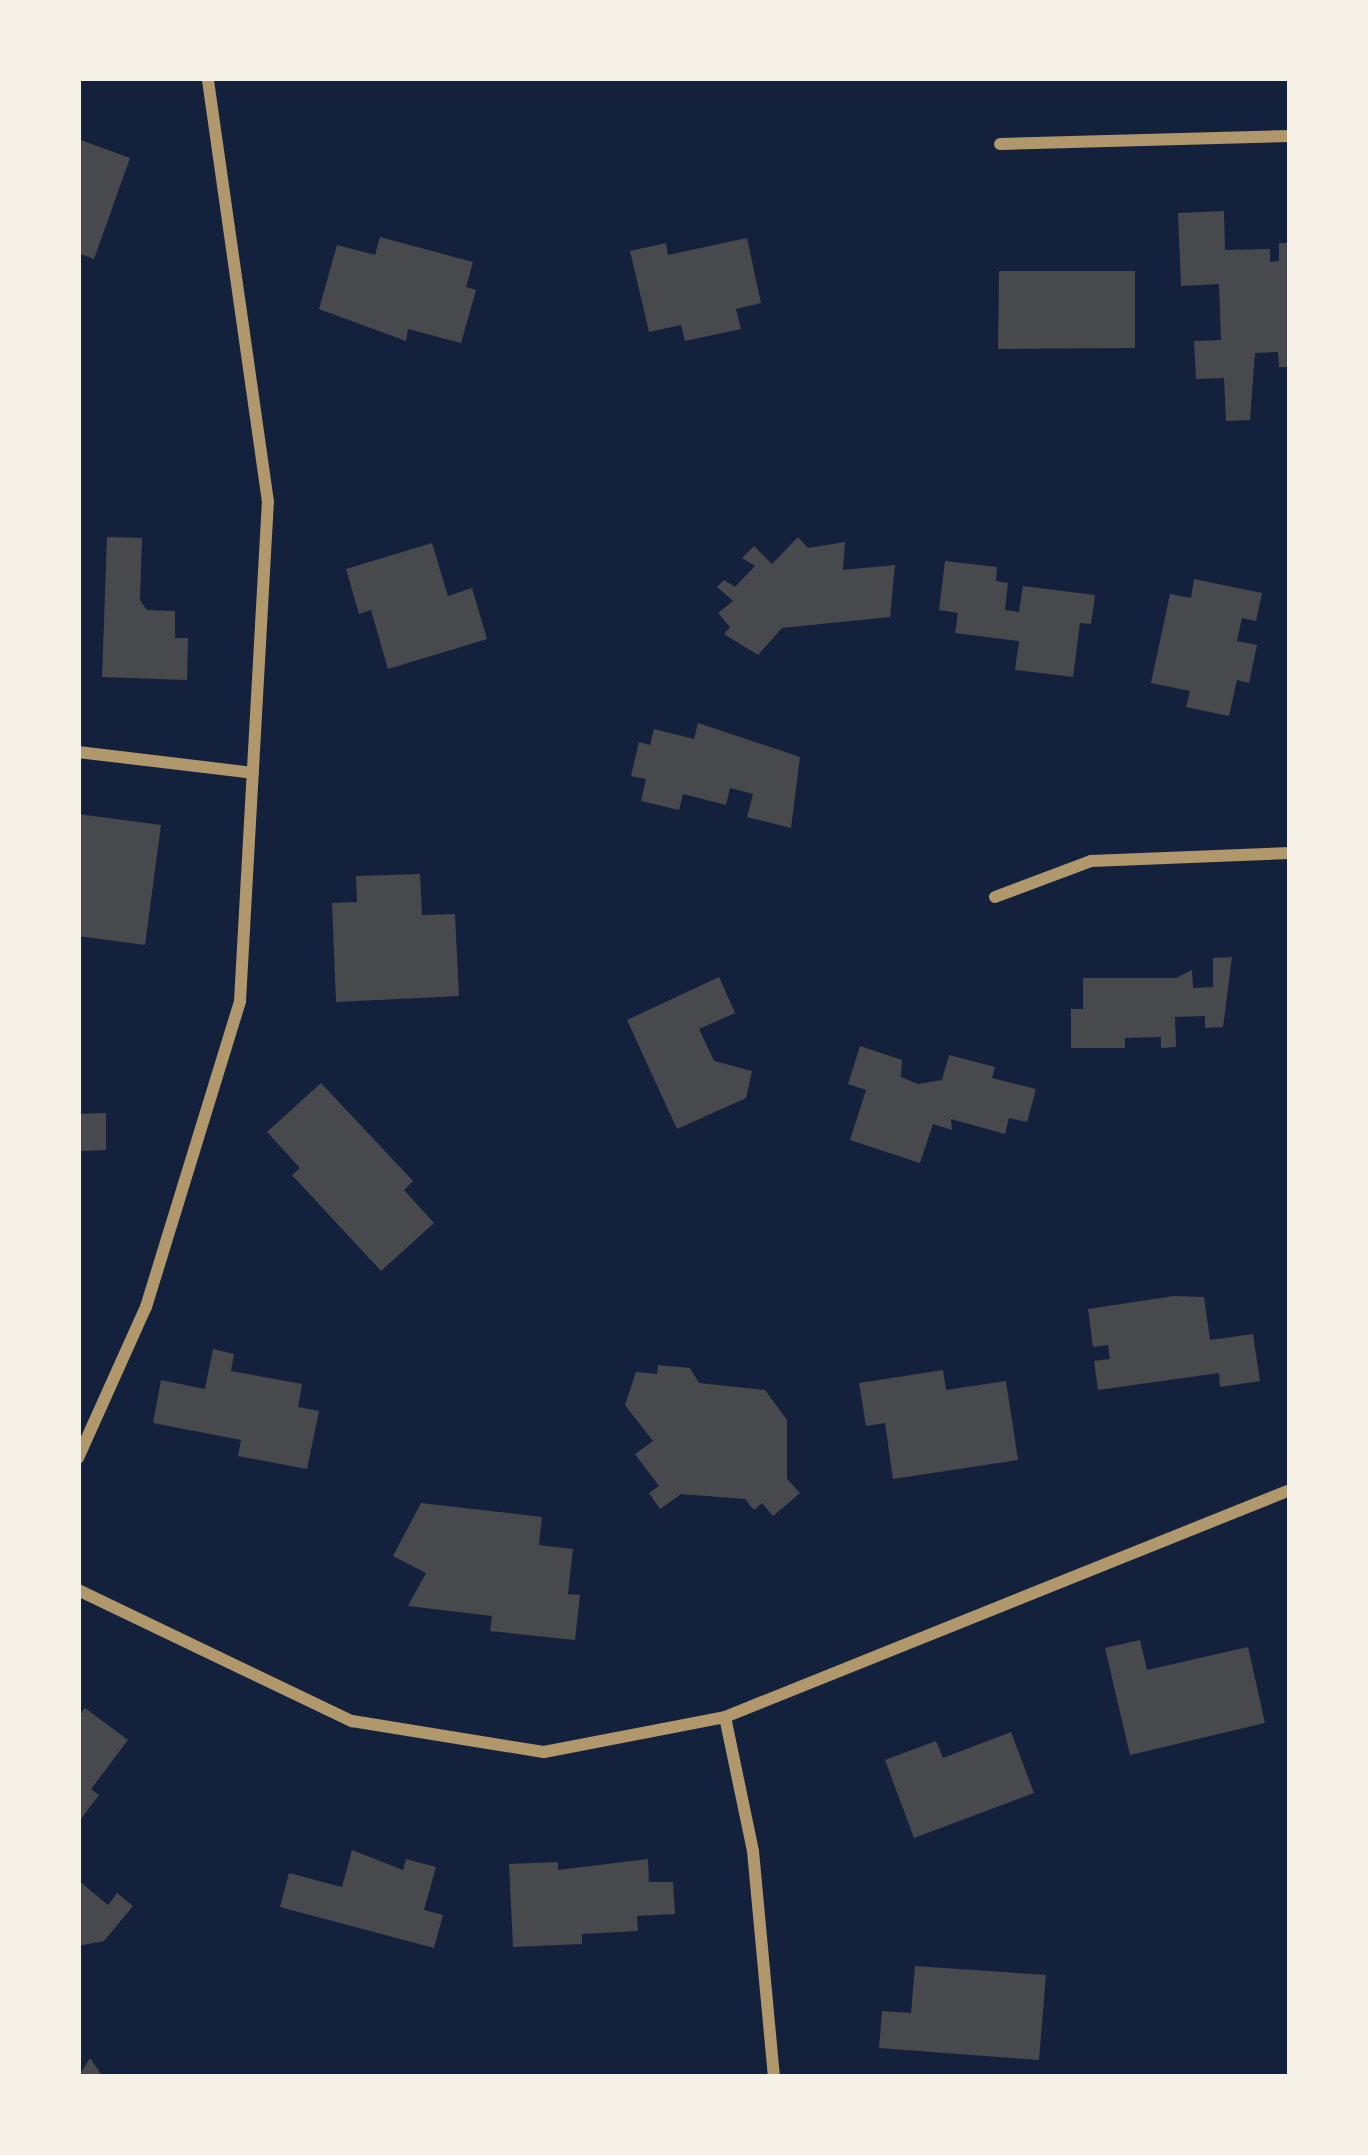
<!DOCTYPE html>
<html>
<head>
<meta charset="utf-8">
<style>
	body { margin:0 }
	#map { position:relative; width:1368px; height:2155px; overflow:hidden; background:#14213d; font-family:"Varela Round",sans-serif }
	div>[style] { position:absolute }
	.building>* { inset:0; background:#48494c }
	.minor>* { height:12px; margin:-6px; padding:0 6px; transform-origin:6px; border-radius:6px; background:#b1986c }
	span { translate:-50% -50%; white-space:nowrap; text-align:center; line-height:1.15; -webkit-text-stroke:10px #f6f1e7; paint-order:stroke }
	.frame { position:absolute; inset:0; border:81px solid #f6f1e7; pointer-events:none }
</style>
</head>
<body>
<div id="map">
	<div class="building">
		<div style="clip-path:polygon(78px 139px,130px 158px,94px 259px,78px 253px)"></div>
		<div style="clip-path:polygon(1224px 211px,1225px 250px,1270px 249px,1270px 262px,1279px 261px,1279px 243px,1290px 243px,1290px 367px,1279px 367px,1278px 352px,1255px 353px,1250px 420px,1226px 421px,1224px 378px,1196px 379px,1194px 341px,1221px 340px,1219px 284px,1181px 286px,1178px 213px)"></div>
		<div style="clip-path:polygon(380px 237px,473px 262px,466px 287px,476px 290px,461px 343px,408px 329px,406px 341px,319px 309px,337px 245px,375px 255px)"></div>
		<div style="clip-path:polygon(747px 238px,761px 303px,736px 309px,741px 329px,685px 341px,681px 325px,649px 332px,630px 251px,666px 243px,668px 255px)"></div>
		<div style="clip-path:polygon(999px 271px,1135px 271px,1135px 348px,998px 349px)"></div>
		<div style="clip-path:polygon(107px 537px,142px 538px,140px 600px,147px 610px,175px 611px,175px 638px,188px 638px,187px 680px,102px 677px)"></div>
		<div style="clip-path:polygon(798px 537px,808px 548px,845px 542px,843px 570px,895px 565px,890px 617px,782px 628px,758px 655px,724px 634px,730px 627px,718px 613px,733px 601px,717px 587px,724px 580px,735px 587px,755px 566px,742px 558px,754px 546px,772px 564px)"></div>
		<div style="clip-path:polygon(432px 543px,448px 596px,472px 588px,487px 639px,388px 669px,371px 610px,359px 614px,346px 569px)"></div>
		<div style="clip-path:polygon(945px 561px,997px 567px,996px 581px,1008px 583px,1005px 610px,1019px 612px,1023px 586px,1095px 595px,1091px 624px,1080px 623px,1073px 677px,1015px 670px,1019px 641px,955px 633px,958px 613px,939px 610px)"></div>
		<div style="clip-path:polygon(1194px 579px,1262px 593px,1256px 621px,1242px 618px,1237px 641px,1257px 645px,1249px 683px,1237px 680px,1229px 716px,1186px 707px,1190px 691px,1151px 683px,1170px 594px,1191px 598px)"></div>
		<div style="clip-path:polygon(698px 723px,800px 757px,791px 828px,747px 817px,753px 794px,730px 788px,726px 805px,683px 794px,679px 810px,641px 801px,646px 779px,631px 776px,639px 742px,650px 745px,654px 729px,694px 739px)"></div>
		<div style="clip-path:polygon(78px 814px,161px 825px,145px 945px,78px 936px)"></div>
		<div style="clip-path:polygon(420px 874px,422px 915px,455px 914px,459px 996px,336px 1002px,332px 903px,357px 902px,356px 876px)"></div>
		<div style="clip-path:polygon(1232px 957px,1223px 1027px,1205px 1028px,1205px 1016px,1175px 1017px,1176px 1047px,1161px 1048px,1161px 1037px,1125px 1038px,1125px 1048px,1071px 1048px,1071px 1009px,1083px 1009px,1083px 978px,1176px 978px,1192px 970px,1193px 988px,1213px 987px,1213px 958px)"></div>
		<div style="clip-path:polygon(719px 977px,735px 1013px,699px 1029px,714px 1061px,752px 1071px,746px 1098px,677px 1129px,627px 1020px)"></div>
		<div style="clip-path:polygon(860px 1046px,902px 1060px,901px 1077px,918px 1084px,942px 1080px,949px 1055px,995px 1067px,992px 1078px,1036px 1089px,1027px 1122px,1009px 1118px,1005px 1134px,951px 1119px,952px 1130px,933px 1124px,920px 1163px,850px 1140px,866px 1090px,848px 1084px)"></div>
		<div style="clip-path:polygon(321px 1083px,413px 1181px,404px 1190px,434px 1223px,381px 1271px,292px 1175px,300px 1168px,267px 1132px)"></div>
		<div style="clip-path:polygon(106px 1113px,106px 1150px,78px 1151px,78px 1114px)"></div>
		<div style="clip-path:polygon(1174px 1296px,1204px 1297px,1210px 1340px,1253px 1334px,1260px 1381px,1220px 1387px,1219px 1373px,1098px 1390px,1094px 1361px,1110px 1359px,1108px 1345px,1093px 1347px,1088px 1309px)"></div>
		<div style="clip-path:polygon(213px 1349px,234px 1354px,231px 1371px,302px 1384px,298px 1407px,319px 1411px,307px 1469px,238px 1456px,241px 1440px,153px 1423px,161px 1380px,205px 1389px)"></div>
		<div style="clip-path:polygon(658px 1365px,690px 1368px,699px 1383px,765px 1390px,787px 1420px,787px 1479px,800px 1493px,773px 1516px,762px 1503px,754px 1510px,745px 1499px,681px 1494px,660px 1509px,649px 1493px,659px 1486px,635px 1454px,653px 1441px,625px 1405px,636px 1372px,657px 1374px)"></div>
		<div style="clip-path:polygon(943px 1370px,946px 1390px,1006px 1381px,1018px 1460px,893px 1479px,885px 1423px,866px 1426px,859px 1383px)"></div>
		<div style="clip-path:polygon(421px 1503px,542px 1517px,539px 1545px,573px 1549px,568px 1594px,580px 1595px,575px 1640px,490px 1631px,492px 1616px,408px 1606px,426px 1573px,393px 1556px)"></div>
		<div style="clip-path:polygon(1140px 1640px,1147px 1670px,1248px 1647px,1265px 1723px,1130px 1755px,1105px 1648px)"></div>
		<div style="clip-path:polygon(85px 1708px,128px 1740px,91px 1789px,99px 1795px,78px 1823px,78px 1717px)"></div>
		<div style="clip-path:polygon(1011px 1732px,1034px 1793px,914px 1838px,885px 1760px,936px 1741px,943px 1758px)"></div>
		<div style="clip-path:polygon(352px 1850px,403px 1870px,406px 1859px,436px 1867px,424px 1910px,443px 1915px,434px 1948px,280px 1907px,289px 1873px,342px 1887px)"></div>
		<div style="clip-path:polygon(648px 1859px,649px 1882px,673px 1882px,675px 1914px,637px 1916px,638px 1931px,582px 1934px,582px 1944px,513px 1947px,509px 1864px,558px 1862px,558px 1870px)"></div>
		<div style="clip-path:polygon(78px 1880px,108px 1905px,117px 1893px,133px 1906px,104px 1941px,78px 1946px)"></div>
		<div style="clip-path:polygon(915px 1966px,1046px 1975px,1039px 2060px,879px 2048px,882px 2011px,911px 2013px)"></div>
		<div style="clip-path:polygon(90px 2058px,103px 2077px,78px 2077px)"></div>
	</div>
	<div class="minor">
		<div style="left:1000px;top:144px;width:290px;rotate:-1.6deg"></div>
		<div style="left:78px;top:752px;width:176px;rotate:6.8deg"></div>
		<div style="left:995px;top:897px;width:103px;rotate:-20.6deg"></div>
		<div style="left:1091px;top:861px;width:199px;rotate:-2.3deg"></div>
		<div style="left:78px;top:1458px;width:166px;rotate:-65.8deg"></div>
		<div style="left:146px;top:1307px;width:320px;rotate:-72.9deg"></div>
		<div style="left:240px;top:1001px;width:500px;rotate:-86.8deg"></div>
		<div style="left:268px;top:502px;width:428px;rotate:-98.1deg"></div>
		<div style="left:78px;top:1590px;width:304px;rotate:25.6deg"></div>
		<div style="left:352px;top:1721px;width:194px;rotate:9.2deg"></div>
		<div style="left:544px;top:1752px;width:184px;rotate:-10.9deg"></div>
		<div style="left:725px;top:1717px;width:609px;rotate:-21.89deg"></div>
		<div style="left:725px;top:1717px;width:137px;rotate:78.2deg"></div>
		<div style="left:753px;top:1851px;width:227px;rotate:84.7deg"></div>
	</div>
	<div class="frame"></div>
</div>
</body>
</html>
